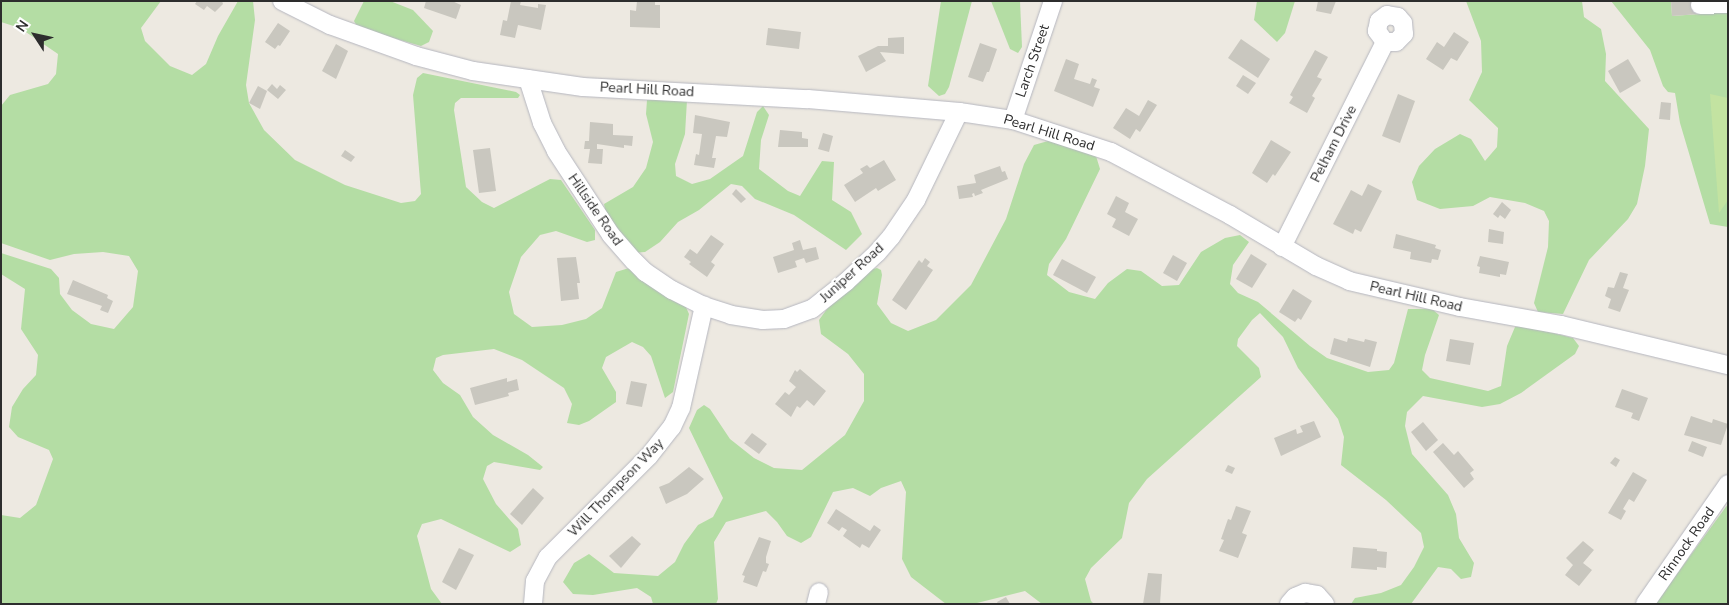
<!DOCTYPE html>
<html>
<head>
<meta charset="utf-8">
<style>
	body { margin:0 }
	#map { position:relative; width:1729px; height:605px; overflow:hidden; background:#ede9e1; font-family:"Nunito Sans",sans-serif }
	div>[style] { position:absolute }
	.green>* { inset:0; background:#b4dda4 }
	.pitch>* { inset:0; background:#c3e3a1 }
	.building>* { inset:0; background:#c9c7bf }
	.roads { filter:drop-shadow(0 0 1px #b5b6bf) drop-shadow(0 0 1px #b5b6bf) }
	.minor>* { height:18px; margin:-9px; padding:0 9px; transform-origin:9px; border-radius:9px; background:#fff }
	span { translate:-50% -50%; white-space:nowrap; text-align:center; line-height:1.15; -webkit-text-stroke:4px #fff; paint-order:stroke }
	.street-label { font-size:14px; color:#2d2d2d }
	.frame { position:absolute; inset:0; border:2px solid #2d2d2d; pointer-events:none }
	.north { position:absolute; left:10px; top:10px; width:50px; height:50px; -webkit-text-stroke:4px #fff; paint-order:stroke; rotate:305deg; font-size:14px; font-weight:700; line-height:20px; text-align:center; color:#2d2d2d }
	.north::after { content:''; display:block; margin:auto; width:18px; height:22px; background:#2d2d2d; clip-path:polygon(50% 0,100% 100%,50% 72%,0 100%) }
</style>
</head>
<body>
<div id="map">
	<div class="green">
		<div style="clip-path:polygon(1px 1px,161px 1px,141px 28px,145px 41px,170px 66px,192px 75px,206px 64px,218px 36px,238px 1px,253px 1px,255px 20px,246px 85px,249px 103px,264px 130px,295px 160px,345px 185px,401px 203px,415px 201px,421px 194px,413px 95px,417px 78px,423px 73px,516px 92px,520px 95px,518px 98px,461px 98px,455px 103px,454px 110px,466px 187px,482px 202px,494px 208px,550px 179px,561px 180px,595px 230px,595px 240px,587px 242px,556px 231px,540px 235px,521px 257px,509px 292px,514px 314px,532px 327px,562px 325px,586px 319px,602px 308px,616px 272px,629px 268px,685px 305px,689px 314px,673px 392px,665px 398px,651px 356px,643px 347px,632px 342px,606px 357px,602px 368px,616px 392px,616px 402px,589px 421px,579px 425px,567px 423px,572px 404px,564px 388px,522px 360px,494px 349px,443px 355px,436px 358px,433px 370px,443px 383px,460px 395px,473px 417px,493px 435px,528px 455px,543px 467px,540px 470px,494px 462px,487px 466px,483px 479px,496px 504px,518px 529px,521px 545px,510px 552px,441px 519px,422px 524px,417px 536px,431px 589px,442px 604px,1px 604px,1px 515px,20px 518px,36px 505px,53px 459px,49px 450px,18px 437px,9px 427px,12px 407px,23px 389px,36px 375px,38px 355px,21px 329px,25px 289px,1px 274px,1px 253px,51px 269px,59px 278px,60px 294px,72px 310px,91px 324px,114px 329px,133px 307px,138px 271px,129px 256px,103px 252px,74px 254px,50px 260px,1px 243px,1px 106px,10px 95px,48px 84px,56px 74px,58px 54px,20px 28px,1px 22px)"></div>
		<div style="clip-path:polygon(364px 1px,390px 1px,413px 10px,433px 31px,429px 42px,421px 46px,358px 28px,354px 21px)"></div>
		<div style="clip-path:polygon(941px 1px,972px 1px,949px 87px,945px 94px,939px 96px,928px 86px)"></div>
		<div style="clip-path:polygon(991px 1px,1020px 1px,1022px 47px,1018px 53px,1010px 49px)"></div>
		<div style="clip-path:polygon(1257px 1px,1295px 1px,1285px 33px,1277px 42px,1254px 20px)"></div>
		<div style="clip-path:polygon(1466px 1px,1582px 1px,1584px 17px,1601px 29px,1606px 54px,1605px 81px,1649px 129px,1645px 166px,1637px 204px,1628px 219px,1589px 260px,1563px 314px,1538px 312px,1534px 303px,1548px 247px,1549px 221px,1544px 211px,1525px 203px,1490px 197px,1473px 206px,1440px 209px,1417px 200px,1412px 182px,1419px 166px,1435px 149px,1460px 134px,1471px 139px,1485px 161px,1497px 147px,1498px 128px,1469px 100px,1482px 72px,1481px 41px)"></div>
		<div style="clip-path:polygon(1611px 1px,1671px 1px,1672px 16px,1700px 14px,1700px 5px,1728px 4px,1728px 227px,1710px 224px,1680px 123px,1675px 93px,1668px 92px,1663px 86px,1650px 50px)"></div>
		<div style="clip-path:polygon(647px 100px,687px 100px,685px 134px,675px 164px,676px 176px,692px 184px,710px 179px,743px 156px,757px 112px,763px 106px,769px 115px,761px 140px,759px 169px,788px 191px,800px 196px,822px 161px,834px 162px,832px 200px,851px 212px,862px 234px,846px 250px,794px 215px,755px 199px,742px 186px,731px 184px,699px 210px,678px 222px,660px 242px,645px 252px,632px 253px,606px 215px,604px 204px,633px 187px,646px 168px,653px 142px,646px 114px)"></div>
		<div style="clip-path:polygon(1055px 139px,1096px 156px,1100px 169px,1066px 239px,1049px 264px,1047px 275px,1069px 292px,1095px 299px,1108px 283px,1127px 269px,1141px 271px,1162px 286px,1179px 285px,1201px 252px,1225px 238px,1240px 235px,1249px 242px,1233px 265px,1230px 284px,1238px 293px,1258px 302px,1310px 346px,1327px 358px,1368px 372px,1389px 370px,1394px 363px,1408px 309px,1432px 309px,1439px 315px,1425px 355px,1422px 370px,1430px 378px,1488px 391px,1501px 386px,1507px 346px,1515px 327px,1521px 325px,1573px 338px,1579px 346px,1575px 354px,1521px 393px,1500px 404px,1482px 407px,1423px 396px,1407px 412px,1405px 426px,1412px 454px,1448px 495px,1456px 514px,1459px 538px,1474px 563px,1471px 577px,1461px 579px,1451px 569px,1438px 567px,1411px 604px,1351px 604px,1355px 598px,1381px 593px,1401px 585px,1414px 567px,1424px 547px,1421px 533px,1386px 500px,1341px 465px,1344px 437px,1338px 419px,1298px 368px,1283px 337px,1260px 313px,1252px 320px,1238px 339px,1237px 346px,1259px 368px,1261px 377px,1147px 479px,1129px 503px,1122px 538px,1091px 568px,1085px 579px,1091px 601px,1094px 604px,1042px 604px,1025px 591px,973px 604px,946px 604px,911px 577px,902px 559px,906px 492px,901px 481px,881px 488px,870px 496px,853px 488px,833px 492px,811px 537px,801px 543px,787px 536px,777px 522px,766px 511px,726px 522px,714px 542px,718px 599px,716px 604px,653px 604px,651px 597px,637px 588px,593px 595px,573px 594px,563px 582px,574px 563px,589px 554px,614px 573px,658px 576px,675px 562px,684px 544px,698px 525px,713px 517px,723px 498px,689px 428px,697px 410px,704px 405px,710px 409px,730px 439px,754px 458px,774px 468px,802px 470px,845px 435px,864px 401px,864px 374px,848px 354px,821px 334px,819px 320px,827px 309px,869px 270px,877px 268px,881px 270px,882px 275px,877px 304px,891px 323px,908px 331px,936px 320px,971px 285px,1006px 219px,1024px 164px,1034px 145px)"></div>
		<div style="clip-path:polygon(1728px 504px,1728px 604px,1655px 604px)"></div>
	</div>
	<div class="pitch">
		<div style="clip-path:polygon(1710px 94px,1728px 98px,1728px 200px,1719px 213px)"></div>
	</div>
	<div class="building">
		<div style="clip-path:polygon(197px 1px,222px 1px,223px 4px,215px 12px,207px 6px,204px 10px,195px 4px)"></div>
		<div style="clip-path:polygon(426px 1px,452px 1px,461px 5px,456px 19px,424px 8px)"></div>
		<div style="clip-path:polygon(511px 1px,521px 1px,520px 5px,538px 8px,538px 4px,546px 5px,541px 30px,518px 25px,515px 38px,500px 35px,503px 20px,507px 21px)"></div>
		<div style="clip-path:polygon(637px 1px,655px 1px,655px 5px,660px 5px,660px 28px,630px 27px,630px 10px,636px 11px)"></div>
		<div style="clip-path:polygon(1318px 1px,1336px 1px,1331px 14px,1316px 11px)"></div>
		<div style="clip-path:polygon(1671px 1px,1699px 1px,1700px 14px,1672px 16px)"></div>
		<div style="clip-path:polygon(278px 23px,290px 31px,280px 46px,278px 45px,275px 49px,265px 42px)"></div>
		<div style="clip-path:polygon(768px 28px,801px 32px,799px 49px,766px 45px)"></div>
		<div style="clip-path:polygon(1454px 32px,1469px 42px,1457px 61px,1451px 58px,1443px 70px,1426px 59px,1437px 42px,1444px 47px)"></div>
		<div style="clip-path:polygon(904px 37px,904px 54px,880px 52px,886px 61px,866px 72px,858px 56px,878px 46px,888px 46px,888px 38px)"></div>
		<div style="clip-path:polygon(1241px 39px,1270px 59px,1258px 78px,1228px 58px)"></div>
		<div style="clip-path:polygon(980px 43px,997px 49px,989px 72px,987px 72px,983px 82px,968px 77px)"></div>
		<div style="clip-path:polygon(336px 44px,348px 51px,336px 79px,322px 71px)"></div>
		<div style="clip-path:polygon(1315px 50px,1328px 57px,1317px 77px,1322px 79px,1312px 96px,1315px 98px,1307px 113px,1289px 103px,1293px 97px,1290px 95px)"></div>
		<div style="clip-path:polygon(1066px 59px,1079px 64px,1074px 79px,1090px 84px,1092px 78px,1097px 80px,1094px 87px,1100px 89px,1093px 107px,1054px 91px)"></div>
		<div style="clip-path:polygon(1628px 59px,1641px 81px,1620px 93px,1608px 71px)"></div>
		<div style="clip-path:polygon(1243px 75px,1256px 83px,1248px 94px,1236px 86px)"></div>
		<div style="clip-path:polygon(272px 84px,277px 89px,280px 85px,286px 90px,278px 99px,267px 90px)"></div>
		<div style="clip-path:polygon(258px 86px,267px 91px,260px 109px,249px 103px)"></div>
		<div style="clip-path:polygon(1398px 94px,1415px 101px,1400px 143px,1382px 136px)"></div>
		<div style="clip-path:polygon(1148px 100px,1157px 105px,1140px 132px,1136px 129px,1130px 139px,1113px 128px,1126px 108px,1139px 116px)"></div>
		<div style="clip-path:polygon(1661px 102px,1671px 103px,1670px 120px,1659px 119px)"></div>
		<div style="clip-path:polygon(695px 115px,730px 122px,727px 137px,716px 136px,712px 158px,716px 158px,714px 168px,694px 165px,696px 154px,699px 155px,702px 134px,693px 133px)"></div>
		<div style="clip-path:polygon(590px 122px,613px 124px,613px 135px,633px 136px,632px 146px,624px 145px,624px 148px,597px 144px,597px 149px,603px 149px,602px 164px,588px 163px,590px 149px,584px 149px,585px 141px,589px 141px)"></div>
		<div style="clip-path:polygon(780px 130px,802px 132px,802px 138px,808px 139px,808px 147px,778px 147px)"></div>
		<div style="clip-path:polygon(823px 133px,833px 136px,829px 152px,818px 149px)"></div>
		<div style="clip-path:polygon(1271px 140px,1291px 152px,1275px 176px,1273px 174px,1267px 183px,1252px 173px)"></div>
		<div style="clip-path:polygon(490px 148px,496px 191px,479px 193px,473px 150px)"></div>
		<div style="clip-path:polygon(345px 150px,355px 157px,351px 162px,341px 156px)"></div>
		<div style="clip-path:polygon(884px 160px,896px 180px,878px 191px,876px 188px,855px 202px,844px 185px,863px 173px,860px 169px,867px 165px,870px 168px)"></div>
		<div style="clip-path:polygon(1000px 166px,1002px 172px,1005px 171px,1008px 179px,981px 190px,983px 193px,975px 196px,974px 193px,972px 194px,973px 197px,959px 199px,957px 186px,976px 183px,974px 175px)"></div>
		<div style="clip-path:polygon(1368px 184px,1382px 191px,1361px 232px,1355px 229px,1353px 234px,1333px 224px,1351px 190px,1362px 196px)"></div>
		<div style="clip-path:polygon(736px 189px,746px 199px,741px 203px,732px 194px)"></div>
		<div style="clip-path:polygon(1116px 196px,1129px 203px,1125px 212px,1138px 219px,1129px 236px,1112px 227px,1116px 219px,1107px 214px)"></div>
		<div style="clip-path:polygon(1502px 202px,1511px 210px,1505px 219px,1500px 215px,1498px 218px,1493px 214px)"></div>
		<div style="clip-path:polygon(1489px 229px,1504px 232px,1503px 244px,1488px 242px)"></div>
		<div style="clip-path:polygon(1396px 234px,1436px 245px,1435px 248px,1441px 250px,1438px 260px,1432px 259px,1431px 263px,1410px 259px,1411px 252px,1393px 248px)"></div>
		<div style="clip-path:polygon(711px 235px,724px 244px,711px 262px,715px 265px,707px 277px,689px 264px,691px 262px,684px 257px,690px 249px,697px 254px)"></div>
		<div style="clip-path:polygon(800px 240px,803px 250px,816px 247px,819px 259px,806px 263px,804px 258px,795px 261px,797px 267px,778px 273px,773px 257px,794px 250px,792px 243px)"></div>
		<div style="clip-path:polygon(1251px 254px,1267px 264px,1252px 288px,1236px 279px)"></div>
		<div style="clip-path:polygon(1173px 255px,1187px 263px,1177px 281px,1163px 273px)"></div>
		<div style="clip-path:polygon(1480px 256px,1509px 262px,1506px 275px,1500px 274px,1500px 277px,1479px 273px,1480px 267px,1477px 266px)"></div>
		<div style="clip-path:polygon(576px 257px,580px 283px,577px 283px,579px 299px,561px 301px,557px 258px)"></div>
		<div style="clip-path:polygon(925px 258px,930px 262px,927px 266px,933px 270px,906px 310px,892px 300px,919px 260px,922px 263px)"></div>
		<div style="clip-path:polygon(1062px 259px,1096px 277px,1087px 293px,1053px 275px)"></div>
		<div style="clip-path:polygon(1620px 272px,1628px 274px,1623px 288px,1629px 290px,1620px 312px,1608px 308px,1611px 299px,1605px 296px,1608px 287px,1614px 288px)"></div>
		<div style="clip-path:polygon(73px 280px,108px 295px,107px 298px,113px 301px,108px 313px,100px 310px,102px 306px,67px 294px)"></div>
		<div style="clip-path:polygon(1293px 289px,1312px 301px,1301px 320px,1298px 318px,1295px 322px,1279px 312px)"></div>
		<div style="clip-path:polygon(1334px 338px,1347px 342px,1348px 338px,1364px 342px,1365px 339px,1377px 342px,1370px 367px,1330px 354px)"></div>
		<div style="clip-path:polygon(1450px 339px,1474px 343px,1470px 365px,1446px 361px)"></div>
		<div style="clip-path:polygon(800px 369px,826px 391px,814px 406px,807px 400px,800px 408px,797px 406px,791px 417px,775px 404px,785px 392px,789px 395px,796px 387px,789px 381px,795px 370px,797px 372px)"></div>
		<div style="clip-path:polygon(507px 378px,507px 382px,517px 379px,519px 390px,508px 393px,509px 396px,475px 405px,470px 388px)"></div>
		<div style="clip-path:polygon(631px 381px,647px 384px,642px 407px,626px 404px)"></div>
		<div style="clip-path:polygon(1622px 389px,1648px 398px,1639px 421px,1631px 418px,1633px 413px,1615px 407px)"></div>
		<div style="clip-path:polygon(1691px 416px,1712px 423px,1713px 419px,1728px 424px,1721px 445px,1684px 435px)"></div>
		<div style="clip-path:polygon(1314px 421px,1321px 437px,1281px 456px,1274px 438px,1296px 429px,1297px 434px,1303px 432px,1300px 426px)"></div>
		<div style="clip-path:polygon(1423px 422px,1438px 440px,1426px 451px,1411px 432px)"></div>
		<div style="clip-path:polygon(752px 433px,767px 444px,759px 454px,744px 443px)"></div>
		<div style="clip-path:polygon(1692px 441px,1707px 447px,1703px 457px,1688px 451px)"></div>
		<div style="clip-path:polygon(1443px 443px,1454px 455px,1458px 451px,1474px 470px,1470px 473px,1474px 479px,1464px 488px,1433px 452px)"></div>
		<div style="clip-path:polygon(1615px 457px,1620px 460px,1616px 467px,1610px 463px)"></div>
		<div style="clip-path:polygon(1228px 465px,1235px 468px,1232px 474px,1225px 471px)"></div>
		<div style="clip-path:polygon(689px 467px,704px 479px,687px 494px,666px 504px,659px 487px,669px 483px)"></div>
		<div style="clip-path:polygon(1633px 472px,1647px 480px,1634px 502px,1629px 499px,1623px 509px,1626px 511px,1621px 520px,1608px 513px)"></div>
		<div style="clip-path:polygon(533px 488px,544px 498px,522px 525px,510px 514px)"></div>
		<div style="clip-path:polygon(1236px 506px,1251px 511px,1242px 533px,1247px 535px,1238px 558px,1219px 551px,1224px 540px,1221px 539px,1228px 519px,1231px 520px)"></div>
		<div style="clip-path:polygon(836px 509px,870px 531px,874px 525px,881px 530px,869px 548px,862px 544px,860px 548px,843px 536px,847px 530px,842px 527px,839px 531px,827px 523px)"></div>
		<div style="clip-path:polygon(632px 536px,641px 544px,621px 568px,609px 556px)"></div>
		<div style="clip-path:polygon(759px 537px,771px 541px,766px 557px,766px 563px,769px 564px,766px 572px,763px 571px,757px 587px,743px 582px,745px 576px,742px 575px)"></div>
		<div style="clip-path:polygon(1583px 541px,1594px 550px,1583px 563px,1592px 570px,1579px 586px,1565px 575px,1573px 565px,1566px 558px)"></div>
		<div style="clip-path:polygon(1353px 547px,1377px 549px,1377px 551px,1387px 552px,1386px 568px,1377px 567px,1377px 570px,1351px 568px)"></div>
		<div style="clip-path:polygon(459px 548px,474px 555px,456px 590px,442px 582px)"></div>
		<div style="clip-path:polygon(1148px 573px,1162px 574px,1160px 604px,1143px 604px)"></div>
		<div style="clip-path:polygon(1006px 597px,1010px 604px,998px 604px,997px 602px)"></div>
	</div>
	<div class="roads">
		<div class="minor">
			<div style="left:282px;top:1px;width:54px;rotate:26.6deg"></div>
			<div style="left:330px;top:25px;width:91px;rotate:19.8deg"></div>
			<div style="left:416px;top:56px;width:59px;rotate:14.7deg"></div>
			<div style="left:473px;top:71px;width:111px;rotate:8.3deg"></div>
			<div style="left:583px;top:87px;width:225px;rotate:3.1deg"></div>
			<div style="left:808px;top:99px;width:152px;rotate:4.9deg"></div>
			<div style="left:959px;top:112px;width:55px;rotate:8.4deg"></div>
			<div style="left:1013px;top:120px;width:103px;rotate:18.1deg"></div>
			<div style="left:1111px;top:152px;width:135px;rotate:27.9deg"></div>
			<div style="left:1230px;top:215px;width:100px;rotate:30.7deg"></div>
			<div style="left:1316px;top:266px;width:36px;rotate:24deg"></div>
			<div style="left:1349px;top:281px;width:114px;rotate:13.2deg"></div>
			<div style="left:1460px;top:307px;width:103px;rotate:10.1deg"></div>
			<div style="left:1561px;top:325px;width:172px;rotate:13.5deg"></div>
			<div style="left:1700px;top:5px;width:28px;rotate:-2deg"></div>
			<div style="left:528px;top:79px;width:46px;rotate:72.3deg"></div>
			<div style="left:542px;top:123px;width:31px;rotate:63deg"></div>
			<div style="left:556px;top:151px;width:100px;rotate:56.8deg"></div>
			<div style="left:611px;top:235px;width:35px;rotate:49deg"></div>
			<div style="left:634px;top:261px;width:16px;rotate:45deg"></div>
			<div style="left:645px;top:272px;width:32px;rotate:34deg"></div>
			<div style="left:672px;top:290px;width:36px;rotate:27deg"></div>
			<div style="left:704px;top:306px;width:28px;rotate:18deg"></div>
			<div style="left:731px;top:315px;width:32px;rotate:9deg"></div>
			<div style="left:763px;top:320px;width:21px;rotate:-3deg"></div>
			<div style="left:784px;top:319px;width:30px;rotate:-20deg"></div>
			<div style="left:812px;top:309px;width:43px;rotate:-38.5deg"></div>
			<div style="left:846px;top:282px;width:42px;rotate:-43.1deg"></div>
			<div style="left:877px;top:253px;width:21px;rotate:-49deg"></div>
			<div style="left:891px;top:237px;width:45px;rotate:-56deg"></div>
			<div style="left:916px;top:200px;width:98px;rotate:-64deg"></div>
			<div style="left:1013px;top:120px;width:126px;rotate:-71.4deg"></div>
			<div style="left:1282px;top:247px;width:229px;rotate:-63.3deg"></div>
			<div style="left:1385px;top:42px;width:14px;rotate:-126deg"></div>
			<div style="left:1377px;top:31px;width:10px;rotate:-79deg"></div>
			<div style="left:1379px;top:21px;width:10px;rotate:-37deg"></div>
			<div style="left:1387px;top:15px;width:11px;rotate:10deg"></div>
			<div style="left:1398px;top:17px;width:8px;rotate:50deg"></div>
			<div style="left:1403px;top:23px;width:11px;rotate:85deg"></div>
			<div style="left:1404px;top:34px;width:11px;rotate:135deg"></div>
			<div style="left:1396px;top:42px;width:11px;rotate:180deg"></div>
			<div style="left:533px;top:604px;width:23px;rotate:-85deg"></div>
			<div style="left:535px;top:581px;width:27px;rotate:-62deg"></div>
			<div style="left:548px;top:557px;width:143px;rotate:-45deg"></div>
			<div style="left:649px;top:456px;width:37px;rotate:-52deg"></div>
			<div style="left:672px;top:427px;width:21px;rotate:-65deg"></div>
			<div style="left:681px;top:408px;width:105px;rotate:-77.3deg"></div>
			<div style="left:816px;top:604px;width:12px;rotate:-76deg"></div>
			<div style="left:1289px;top:604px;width:9px;rotate:-49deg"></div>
			<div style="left:1295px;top:597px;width:11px;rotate:-22deg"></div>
			<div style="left:1305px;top:593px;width:12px;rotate:9deg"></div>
			<div style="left:1317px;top:595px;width:12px;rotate:48deg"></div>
			<div style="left:1645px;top:604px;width:146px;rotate:-55.3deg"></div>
		</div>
	</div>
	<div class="street-label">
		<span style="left:1033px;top:61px;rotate:-71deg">Larch Street</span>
		<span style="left:647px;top:90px;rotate:3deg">Pearl Hill Road</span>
		<span style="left:1049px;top:133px;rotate:17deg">Pearl Hill Road</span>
		<span style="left:1334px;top:144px;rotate:-63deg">Pelham Drive</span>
		<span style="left:595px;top:210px;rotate:55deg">Hillside Road</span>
		<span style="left:852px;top:273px;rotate:-42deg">Juniper Road</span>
		<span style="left:1416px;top:297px;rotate:13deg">Pearl Hill Road</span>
		<span style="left:616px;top:488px;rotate:-46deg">Will Thompson Way</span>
		<span style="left:1687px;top:544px;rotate:-55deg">Rinnock Road</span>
	</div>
	<div class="frame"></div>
	<div class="north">N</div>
</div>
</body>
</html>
